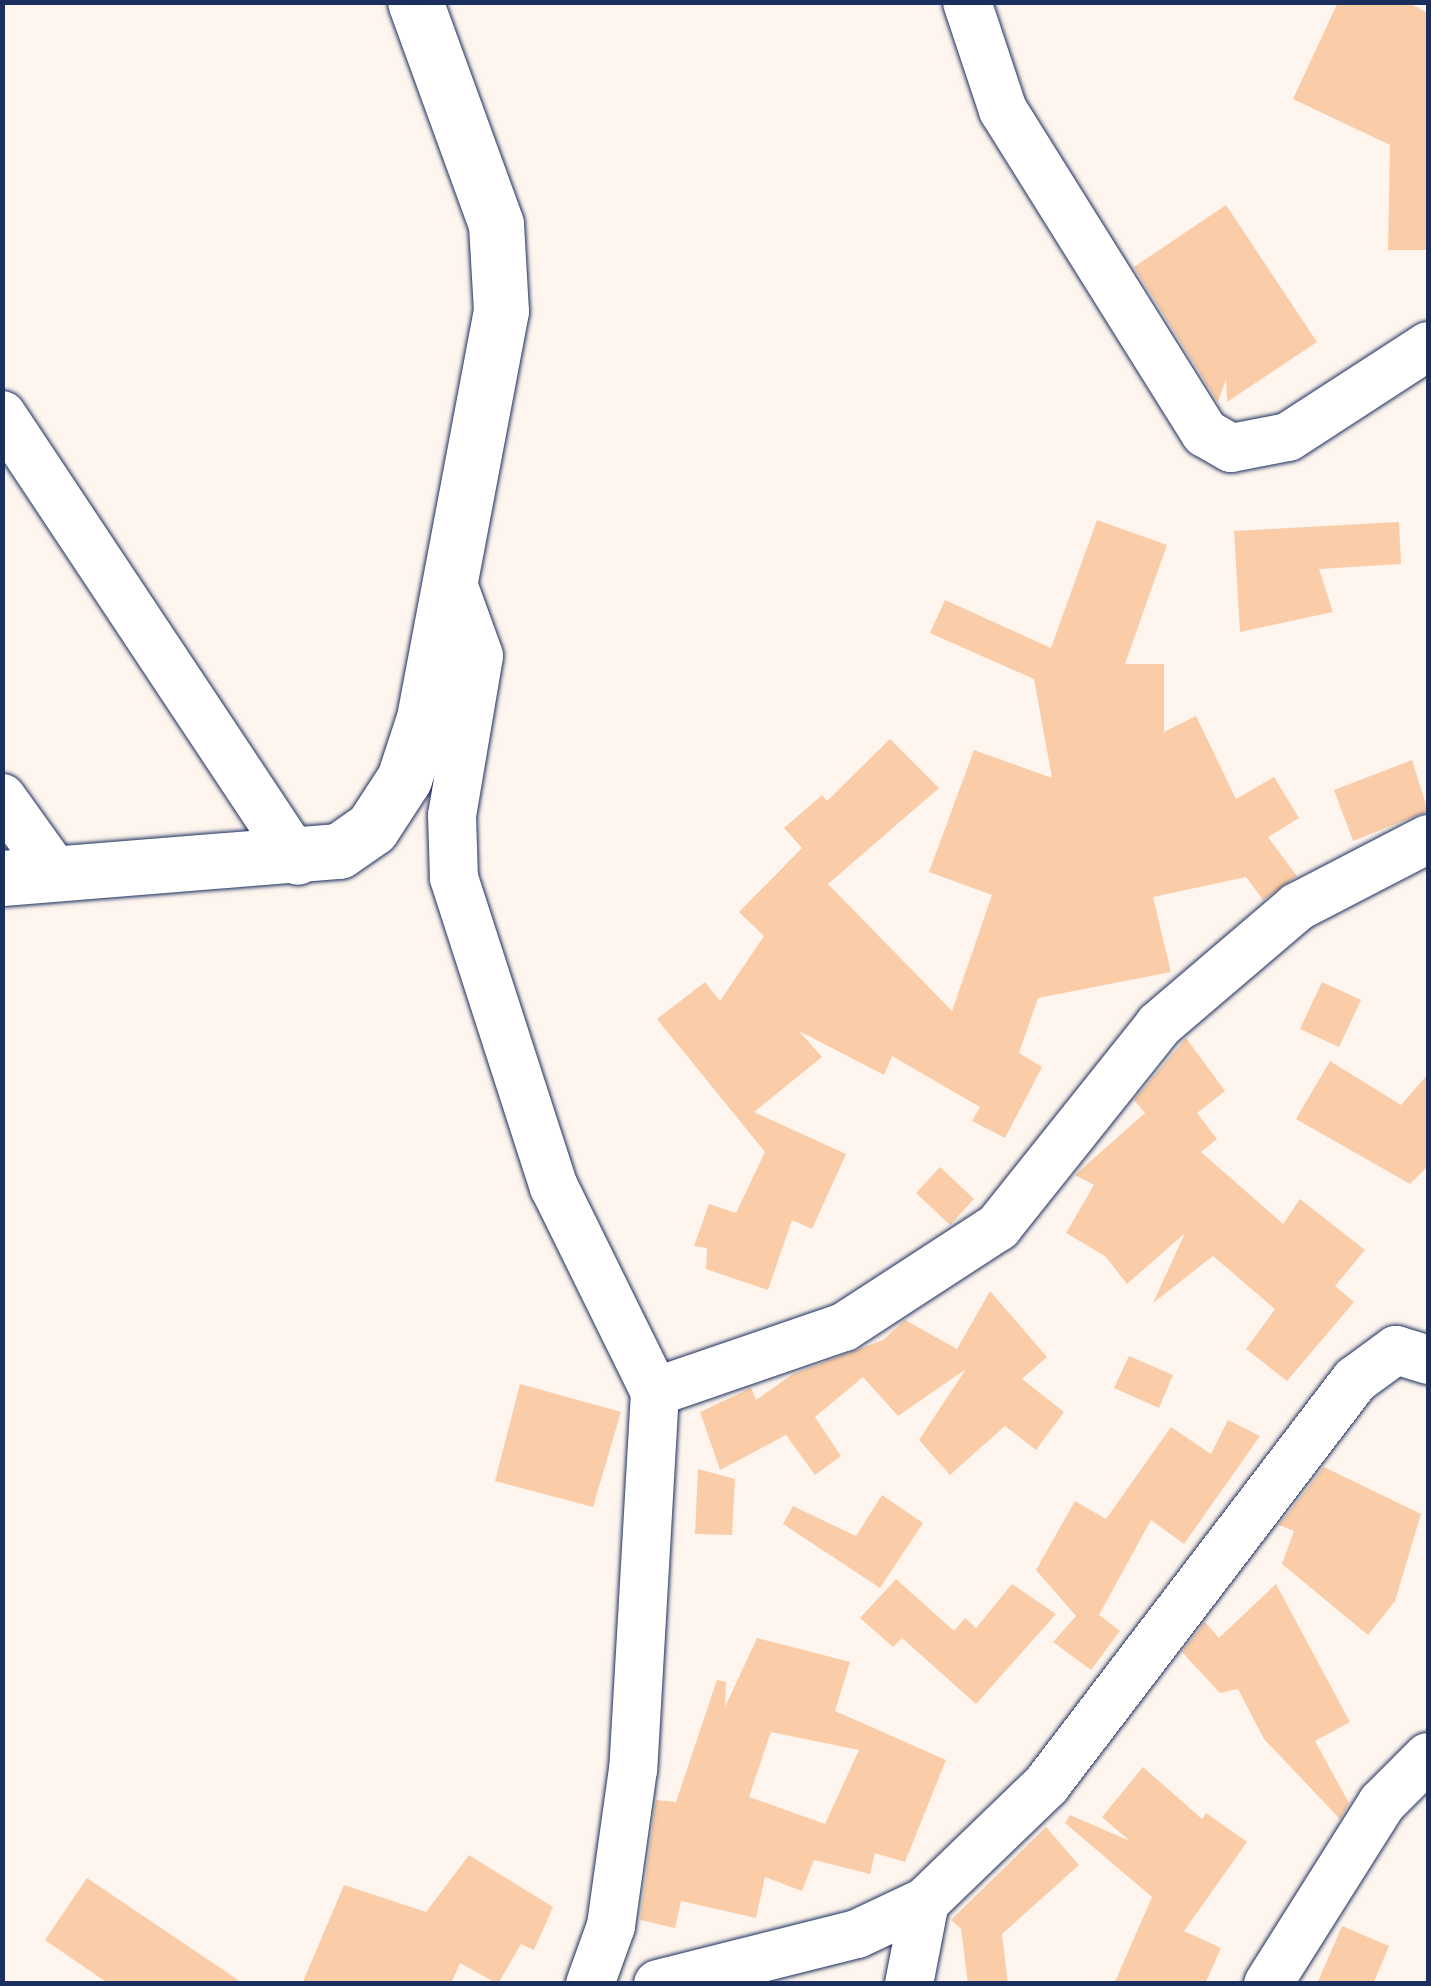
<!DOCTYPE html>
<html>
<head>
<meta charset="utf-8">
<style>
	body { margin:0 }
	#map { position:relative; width:1431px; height:1986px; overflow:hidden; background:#fef5ee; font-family:Itim,sans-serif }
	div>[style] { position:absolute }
	.building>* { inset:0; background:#facda8 }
	.roads { filter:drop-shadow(0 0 2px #1b2f5e) drop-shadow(0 0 2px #1b2f5e) }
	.street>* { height:48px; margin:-24px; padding:0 24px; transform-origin:24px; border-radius:24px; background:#fff }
	.secondary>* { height:55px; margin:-27.5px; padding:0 27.5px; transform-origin:27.5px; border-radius:27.5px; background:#fff }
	span { translate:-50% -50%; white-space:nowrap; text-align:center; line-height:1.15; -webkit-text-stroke:10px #fff; paint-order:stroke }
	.frame { position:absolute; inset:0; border:5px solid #1b2f5e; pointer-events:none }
</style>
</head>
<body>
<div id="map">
	<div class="building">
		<div style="clip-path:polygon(1338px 2px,1407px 2px,1428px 13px,1428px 250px,1388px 250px,1390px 145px,1293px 99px)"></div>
		<div style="clip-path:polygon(1226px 205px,1317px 342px,1227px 402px,1226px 379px,1218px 402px,1134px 267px)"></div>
		<div style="clip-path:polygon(1097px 520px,1167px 545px,1125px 664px,1164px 664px,1164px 732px,1196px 716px,1236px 799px,1274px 777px,1299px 818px,1268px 837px,1297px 876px,1263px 900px,1246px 877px,1153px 897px,1171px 972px,1038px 998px,1019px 1053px,1042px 1067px,1005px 1138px,972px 1121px,980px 1107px,892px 1056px,884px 1075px,799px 1031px,822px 1057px,754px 1112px,846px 1154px,812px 1229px,792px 1220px,768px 1290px,706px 1269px,707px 1248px,694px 1246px,709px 1204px,736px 1213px,765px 1152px,657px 1019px,705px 982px,720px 1001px,764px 936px,739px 912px,802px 848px,784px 828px,822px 795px,827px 801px,890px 739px,939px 788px,828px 884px,952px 1011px,992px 895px,929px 872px,974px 750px,1052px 778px,1034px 679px,930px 633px,945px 600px,1051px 648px)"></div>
		<div style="clip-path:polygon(1399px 522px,1401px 564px,1319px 569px,1333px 612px,1240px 632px,1234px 531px)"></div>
		<div style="clip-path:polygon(1412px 760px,1428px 811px,1353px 841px,1334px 790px)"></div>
		<div style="clip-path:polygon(1322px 982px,1361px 1000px,1339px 1047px,1300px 1029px)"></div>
		<div style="clip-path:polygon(1186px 1038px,1225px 1091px,1197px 1113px,1217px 1139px,1201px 1152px,1283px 1224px,1300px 1199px,1365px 1250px,1335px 1286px,1354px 1302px,1287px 1381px,1246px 1349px,1275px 1309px,1213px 1256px,1153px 1303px,1185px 1233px,1127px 1284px,1105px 1256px,1066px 1233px,1094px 1185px,1075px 1175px,1145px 1113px,1134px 1100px)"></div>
		<div style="clip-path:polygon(1330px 1061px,1401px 1105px,1428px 1074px,1428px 1166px,1410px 1184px,1296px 1119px)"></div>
		<div style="clip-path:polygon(940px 1167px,974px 1199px,950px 1225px,916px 1193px)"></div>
		<div style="clip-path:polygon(990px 1291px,1047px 1357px,1022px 1379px,1064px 1412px,1036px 1450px,1005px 1426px,950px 1475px,919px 1440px,966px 1369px,898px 1416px,863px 1377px,815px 1417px,841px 1456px,815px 1475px,786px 1435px,720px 1470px,700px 1412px,751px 1388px,756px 1400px,793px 1374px,883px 1340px,905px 1320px,957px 1349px)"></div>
		<div style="clip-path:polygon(1129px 1356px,1173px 1375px,1159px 1408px,1114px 1388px)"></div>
		<div style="clip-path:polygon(520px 1384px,621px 1412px,593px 1507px,495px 1481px)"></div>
		<div style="clip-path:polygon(1228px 1420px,1260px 1436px,1184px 1544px,1151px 1520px,1099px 1615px,1120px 1631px,1091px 1670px,1053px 1642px,1076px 1616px,1036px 1570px,1075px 1501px,1106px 1519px,1171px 1427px,1211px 1454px)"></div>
		<div style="clip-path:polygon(1324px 1467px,1421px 1514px,1395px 1601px,1368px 1635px,1282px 1564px,1294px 1531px,1279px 1525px)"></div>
		<div style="clip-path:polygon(698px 1469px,735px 1479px,732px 1535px,695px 1534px)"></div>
		<div style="clip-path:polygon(882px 1495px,923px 1523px,880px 1588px,783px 1524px,793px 1506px,856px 1536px)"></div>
		<div style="clip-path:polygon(896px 1579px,954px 1631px,965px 1618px,976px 1628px,1012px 1584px,1056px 1614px,976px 1704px,902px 1638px,893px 1647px,860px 1618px)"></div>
		<div style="clip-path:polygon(1276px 1584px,1350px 1722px,1315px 1741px,1349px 1803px,1340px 1819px,1264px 1739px,1238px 1689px,1220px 1693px,1182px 1652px,1205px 1622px,1219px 1638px)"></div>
		<div style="clip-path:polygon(evenodd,757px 1638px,850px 1662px,835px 1711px,946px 1760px,905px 1862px,875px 1853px,870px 1874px,814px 1860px,802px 1891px,765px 1877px,756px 1918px,681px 1901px,675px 1928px,640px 1920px,656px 1800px,676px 1802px,717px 1680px,726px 1682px,725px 1707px,757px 1638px,771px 1732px,859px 1750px,825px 1824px,749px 1797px,771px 1732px)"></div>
		<div style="clip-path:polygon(1143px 1767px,1202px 1819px,1206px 1813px,1247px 1842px,1184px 1931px,1221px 1948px,1205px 1984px,1114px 1984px,1152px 1897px,1065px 1823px,1070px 1815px,1130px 1841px,1102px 1817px)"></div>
		<div style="clip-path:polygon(1046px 1827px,1079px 1865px,1002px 1934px,1008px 1984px,968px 1984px,961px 1929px,951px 1920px)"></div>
		<div style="clip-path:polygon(469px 1855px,553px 1907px,534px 1950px,521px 1944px,498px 1984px,460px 1963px,451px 1984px,302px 1984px,344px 1885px,426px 1912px)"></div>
		<div style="clip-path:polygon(87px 1878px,244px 1984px,109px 1984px,45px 1940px)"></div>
		<div style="clip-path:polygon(1342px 1926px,1389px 1946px,1373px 1984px,1317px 1984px)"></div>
	</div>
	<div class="roads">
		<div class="street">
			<div style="left:967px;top:2px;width:114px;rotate:71.6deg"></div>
			<div style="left:1003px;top:110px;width:381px;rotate:58deg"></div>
			<div style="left:1205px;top:433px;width:30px;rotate:30deg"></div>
			<div style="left:1231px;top:448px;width:58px;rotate:-10.9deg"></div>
			<div style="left:1288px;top:437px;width:167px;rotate:-33deg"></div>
			<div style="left:2px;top:415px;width:535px;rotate:56.43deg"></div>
			<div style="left:449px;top:573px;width:88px;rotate:70.1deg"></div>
			<div style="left:479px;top:656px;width:161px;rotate:99.6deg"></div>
			<div style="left:452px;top:815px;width:63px;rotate:88.2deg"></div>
			<div style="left:454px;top:878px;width:325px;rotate:72.1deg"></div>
			<div style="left:554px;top:1187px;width:229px;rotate:63.8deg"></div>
			<div style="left:655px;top:1392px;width:378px;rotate:93.3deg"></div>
			<div style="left:633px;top:1769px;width:159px;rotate:98deg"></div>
			<div style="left:611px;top:1926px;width:62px;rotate:109.9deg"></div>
			<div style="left:2px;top:798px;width:91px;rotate:54.4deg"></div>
			<div style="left:655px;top:1392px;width:200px;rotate:-19deg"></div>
			<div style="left:844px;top:1327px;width:184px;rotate:-33deg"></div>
			<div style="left:998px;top:1227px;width:258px;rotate:-51.4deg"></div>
			<div style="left:1159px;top:1025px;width:182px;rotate:-40.5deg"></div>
			<div style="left:1297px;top:907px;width:148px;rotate:-27.4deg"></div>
			<div style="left:658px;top:1984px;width:205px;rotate:-14.1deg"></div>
			<div style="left:857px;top:1934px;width:75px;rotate:-25.2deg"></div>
			<div style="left:925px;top:1902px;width:170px;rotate:-44deg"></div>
			<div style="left:1047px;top:1784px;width:508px;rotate:-52.68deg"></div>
			<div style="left:1355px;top:1380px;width:51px;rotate:-36.2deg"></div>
			<div style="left:1396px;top:1350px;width:34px;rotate:17deg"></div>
			<div style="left:909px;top:1984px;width:84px;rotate:-79deg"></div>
			<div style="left:1268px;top:1984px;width:214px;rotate:-57.8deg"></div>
			<div style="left:1382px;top:1803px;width:65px;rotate:-45deg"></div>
		</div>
		<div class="secondary">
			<div style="left:2px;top:878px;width:338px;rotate:-4.6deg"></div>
			<div style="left:339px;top:851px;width:40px;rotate:-34.9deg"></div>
			<div style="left:372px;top:828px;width:59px;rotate:-56.9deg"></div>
			<div style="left:404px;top:779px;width:64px;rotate:-71.8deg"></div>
			<div style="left:424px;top:718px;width:414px;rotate:-79.3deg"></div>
			<div style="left:501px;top:311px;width:87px;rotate:-93.3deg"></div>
			<div style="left:496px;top:224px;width:236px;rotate:-110deg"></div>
		</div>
	</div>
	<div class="frame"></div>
</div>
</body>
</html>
